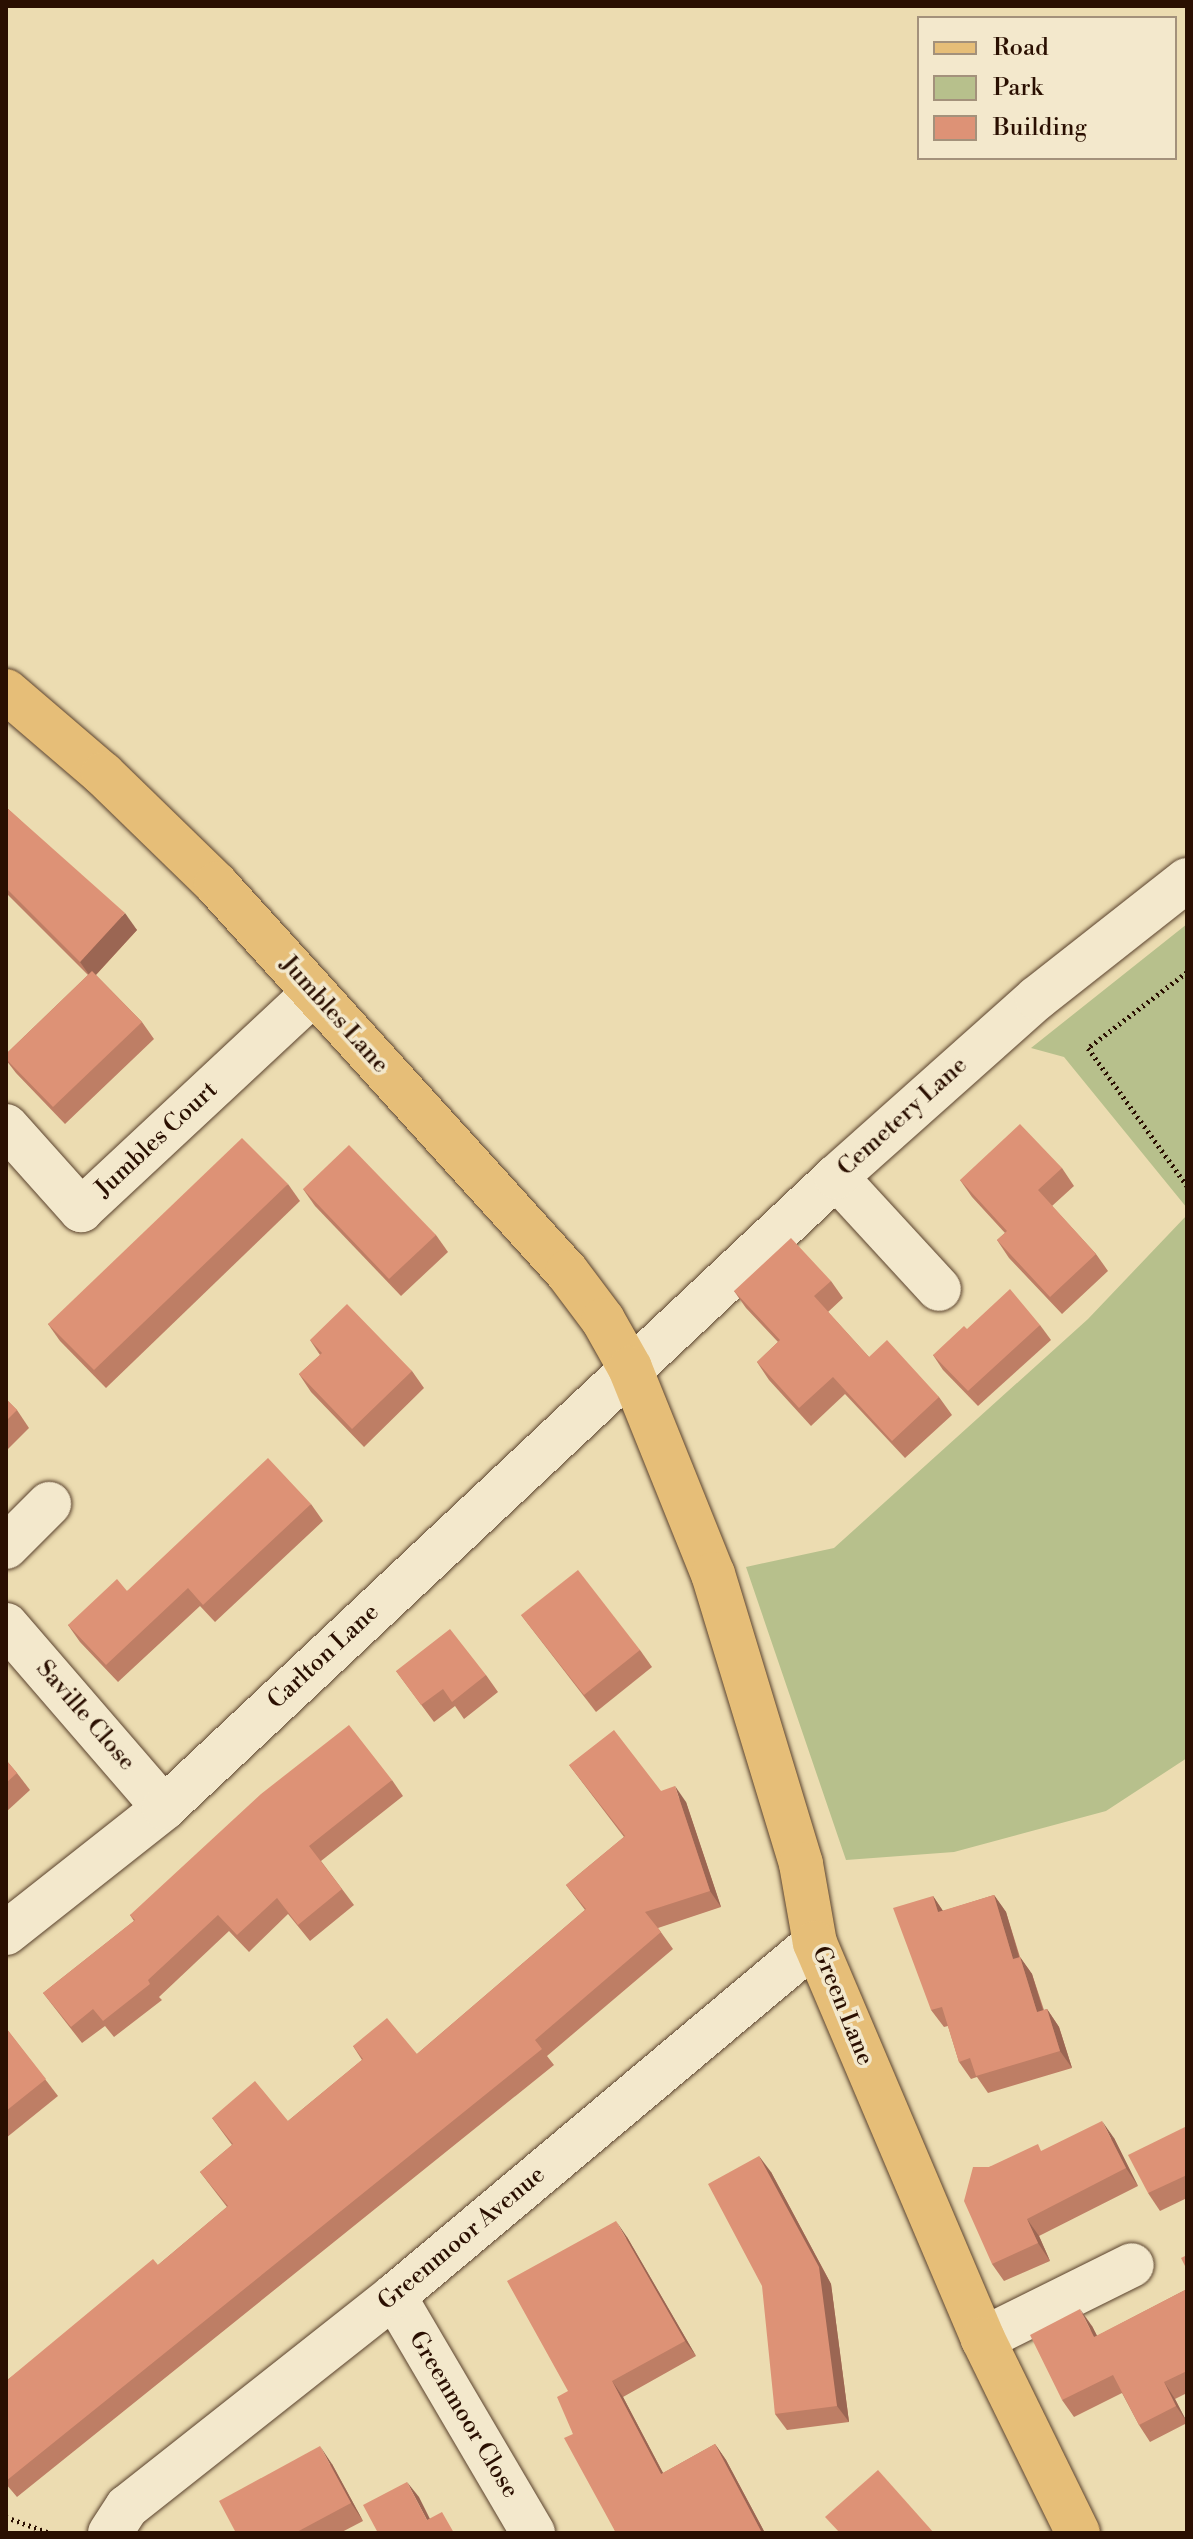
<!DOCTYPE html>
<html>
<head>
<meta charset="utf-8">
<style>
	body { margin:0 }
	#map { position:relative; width:1193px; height:2539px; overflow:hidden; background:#ecdcb1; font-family:"Libre Bodoni",serif }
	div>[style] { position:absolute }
	.green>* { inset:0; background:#b7c08c }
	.path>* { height:5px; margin-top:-2.5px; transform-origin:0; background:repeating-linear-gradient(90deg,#2a0f01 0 2px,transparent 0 6px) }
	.roads { filter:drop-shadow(0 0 2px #5a422d) drop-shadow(0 0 2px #5a422d) }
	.minor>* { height:44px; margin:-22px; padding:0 22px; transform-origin:22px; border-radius:22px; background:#f3e8cc }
	.major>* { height:44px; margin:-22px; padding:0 22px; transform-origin:22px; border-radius:22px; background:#e6be78 }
	.wall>* { inset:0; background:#be7e65 }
	.shaded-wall>* { inset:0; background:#9b6653 }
	.building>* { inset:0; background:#dd9276 }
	span { translate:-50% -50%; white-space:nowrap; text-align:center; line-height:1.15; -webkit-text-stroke:7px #f3e8cc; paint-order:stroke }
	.street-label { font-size:24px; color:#2a0f01 }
	.frame { position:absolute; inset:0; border:8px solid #2a0f01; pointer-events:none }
	.legend { position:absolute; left:917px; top:16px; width:260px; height:144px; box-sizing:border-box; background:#f3e8cc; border:2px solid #a3917b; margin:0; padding:10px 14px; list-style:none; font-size:24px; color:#2a0f01 }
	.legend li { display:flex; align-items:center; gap:16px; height:40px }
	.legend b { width:40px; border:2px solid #a3917b }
</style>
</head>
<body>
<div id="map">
	<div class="green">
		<div style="clip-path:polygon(1187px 924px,1187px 1208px,1064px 1057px,1031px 1048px)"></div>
		<div style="clip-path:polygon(1187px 1215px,1187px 1758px,1106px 1811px,954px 1852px,846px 1860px,746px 1567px,834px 1548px,1088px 1319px)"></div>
	</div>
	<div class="path">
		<div style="left:1187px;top:972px;width:125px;rotate:142.5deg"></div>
		<div style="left:1088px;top:1048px;width:170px;rotate:54.3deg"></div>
		<div style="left:6px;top:2517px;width:47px;rotate:20deg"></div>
	</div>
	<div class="roads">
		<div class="minor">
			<div style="left:6px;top:1126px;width:113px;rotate:48.2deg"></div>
			<div style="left:81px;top:1210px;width:318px;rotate:-43deg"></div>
			<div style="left:836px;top:1177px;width:152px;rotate:47.4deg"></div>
			<div style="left:6px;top:1547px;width:61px;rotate:-45deg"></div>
			<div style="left:6px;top:1625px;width:242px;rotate:49.2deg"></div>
			<div style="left:6px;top:1933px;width:201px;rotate:-38.3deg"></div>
			<div style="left:164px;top:1808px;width:922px;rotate:-43.2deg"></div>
			<div style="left:836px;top:1177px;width:269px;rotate:-41.7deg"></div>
			<div style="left:1037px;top:998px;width:191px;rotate:-38.2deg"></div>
			<div style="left:394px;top:2296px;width:275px;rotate:59.6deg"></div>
			<div style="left:983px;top:2339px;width:166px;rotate:-26.4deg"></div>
			<div style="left:110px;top:2533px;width:31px;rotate:-57deg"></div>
			<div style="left:127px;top:2507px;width:340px;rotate:-38.3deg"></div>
			<div style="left:394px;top:2296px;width:549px;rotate:-39.98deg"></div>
		</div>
		<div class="major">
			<div style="left:6px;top:691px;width:128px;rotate:40.6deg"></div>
			<div style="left:103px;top:774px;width:158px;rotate:44.2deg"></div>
			<div style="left:216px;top:884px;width:523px;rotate:47.87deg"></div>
			<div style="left:567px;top:1272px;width:60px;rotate:53.1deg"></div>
			<div style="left:603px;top:1320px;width:55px;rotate:60.6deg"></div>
			<div style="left:630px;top:1368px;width:222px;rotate:68.1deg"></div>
			<div style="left:713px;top:1574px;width:303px;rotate:73.1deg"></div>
			<div style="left:801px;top:1864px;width:80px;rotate:80deg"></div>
			<div style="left:815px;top:1943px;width:430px;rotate:67deg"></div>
			<div style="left:983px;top:2339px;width:216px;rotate:63.9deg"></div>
		</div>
	</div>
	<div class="wall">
		<div style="clip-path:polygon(6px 807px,137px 930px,96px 975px,142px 1022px,154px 1039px,65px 1124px,16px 1073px,6px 1060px,6px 1054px,88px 975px,6px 893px)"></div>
		<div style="clip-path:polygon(1062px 1168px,1074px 1186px,1052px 1206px,1096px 1254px,1108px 1271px,1062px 1314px,1009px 1258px,997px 1240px,1005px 1233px,972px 1197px,960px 1180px)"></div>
		<div style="clip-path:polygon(288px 1184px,300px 1201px,106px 1388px,60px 1341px,48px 1324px)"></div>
		<div style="clip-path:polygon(303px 1189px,436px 1235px,448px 1252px,401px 1296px,315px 1206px)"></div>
		<div style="clip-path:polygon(831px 1281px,843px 1298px,828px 1312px,869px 1357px,939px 1397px,952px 1415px,905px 1458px,845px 1394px,811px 1426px,769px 1380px,757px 1362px,778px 1342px,746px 1308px,734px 1291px)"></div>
		<div style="clip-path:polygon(1040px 1325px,1051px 1340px,978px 1406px,943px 1370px,933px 1355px)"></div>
		<div style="clip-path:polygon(310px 1340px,412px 1371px,424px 1388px,364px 1447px,311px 1392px,299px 1374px,320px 1355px)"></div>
		<div style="clip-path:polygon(6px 1399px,17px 1410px,29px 1428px,6px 1451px)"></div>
		<div style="clip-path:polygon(311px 1504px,323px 1521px,215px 1622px,200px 1606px,118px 1682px,80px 1642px,68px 1625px,127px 1591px)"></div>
		<div style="clip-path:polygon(521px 1615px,640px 1650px,652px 1667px,596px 1712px)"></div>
		<div style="clip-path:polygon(396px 1671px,486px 1675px,498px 1692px,464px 1719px,455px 1706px,434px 1722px)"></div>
		<div style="clip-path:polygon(6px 1760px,17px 1773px,30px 1790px,6px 1812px)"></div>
		<div style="clip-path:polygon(569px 1765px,661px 1791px,686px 1802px,721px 1907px,658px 1928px,673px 1949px,547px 2056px,554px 2065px,17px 2497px,6px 2484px,6px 2381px,158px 2265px,227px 2207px,200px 2172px,232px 2145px,212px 2118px,288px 2121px,362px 2060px,353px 2046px,417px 2054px,585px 1910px,566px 1885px,624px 1837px)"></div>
		<div style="clip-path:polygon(392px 1780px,403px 1796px,321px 1861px,354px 1905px,310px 1941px,288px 1914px,249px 1952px,229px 1931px,159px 1997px,162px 2000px,114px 2037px,105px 2026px,82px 2043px,43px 1993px,134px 1921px,130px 1915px)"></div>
		<div style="clip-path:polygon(994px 1895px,1006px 1912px,1020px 1957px,1032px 1974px,1044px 2010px,1047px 2009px,1059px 2027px,1072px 2068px,988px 2093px,977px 2077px,971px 2079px,959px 2062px,948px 2026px,944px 2027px,931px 2010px,933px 1896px,943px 1911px)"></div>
		<div style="clip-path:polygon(6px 2028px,58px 2096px,6px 2138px)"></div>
		<div style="clip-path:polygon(1187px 2126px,1187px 2198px,1160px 2211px,1148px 2193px)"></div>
		<div style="clip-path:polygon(1114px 2138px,1138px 2186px,1039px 2236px,1050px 2261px,1004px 2281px,992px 2264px,989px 2167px)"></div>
		<div style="clip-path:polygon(771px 2172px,831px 2284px,849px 2422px,787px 2430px,775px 2414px)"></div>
		<div style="clip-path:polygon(627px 2237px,696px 2356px,623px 2397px,663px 2473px,715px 2444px,726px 2460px,765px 2533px,616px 2533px,573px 2434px,568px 2391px)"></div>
		<div style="clip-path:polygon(1187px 2289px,1187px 2393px,1175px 2399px,1187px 2423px,1150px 2442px,1139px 2425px,1122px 2393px,1074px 2417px,1062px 2400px,1092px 2326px,1097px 2336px)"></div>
		<div style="clip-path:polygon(332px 2464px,363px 2521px,340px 2533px,236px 2533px)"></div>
	</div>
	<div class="shaded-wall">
		<div style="clip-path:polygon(125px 913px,137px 930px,92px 979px,80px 962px)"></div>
		<div style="clip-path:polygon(675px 1786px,686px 1802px,721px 1907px,710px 1891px)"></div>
		<div style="clip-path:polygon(994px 1895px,1006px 1912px,1025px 1977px,1013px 1959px)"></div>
		<div style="clip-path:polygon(933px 1896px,945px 1914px,938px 1912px)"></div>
		<div style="clip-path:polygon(1020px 1957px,1032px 1974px,1049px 2030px,1037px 2012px)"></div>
		<div style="clip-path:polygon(1047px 2009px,1059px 2027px,1072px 2068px,1060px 2051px)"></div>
		<div style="clip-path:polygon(1102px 2121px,1114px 2138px,1138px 2186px,1126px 2168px)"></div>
		<div style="clip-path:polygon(759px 2156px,771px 2172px,831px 2284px,849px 2422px,837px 2406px)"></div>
		<div style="clip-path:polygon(1027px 2219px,1039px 2236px,1050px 2261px,1038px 2243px)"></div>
		<div style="clip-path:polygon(616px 2221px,627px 2237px,696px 2356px,685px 2341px)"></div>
		<div style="clip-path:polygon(1080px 2309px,1092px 2326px,1106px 2353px,1094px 2337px)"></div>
		<div style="clip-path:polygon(612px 2381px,623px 2397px,672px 2490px,661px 2474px)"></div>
		<div style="clip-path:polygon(1164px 2382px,1175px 2399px,1187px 2422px,1176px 2406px)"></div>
		<div style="clip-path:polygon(715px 2444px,726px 2460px,765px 2533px,762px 2533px)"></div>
		<div style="clip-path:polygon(320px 2446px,332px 2464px,363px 2521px,351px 2503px)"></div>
		<div style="clip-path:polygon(407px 2482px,419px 2497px,437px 2533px,427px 2520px)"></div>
	</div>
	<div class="building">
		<div style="clip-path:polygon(6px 807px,125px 913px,80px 962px,6px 888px)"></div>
		<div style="clip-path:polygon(92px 971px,142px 1022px,53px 1107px,6px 1059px,6px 1054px)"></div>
		<div style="clip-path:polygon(1020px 1124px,1062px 1168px,1038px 1190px,1096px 1254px,1050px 1297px,997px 1240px,1007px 1231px,960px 1180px)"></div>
		<div style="clip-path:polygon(242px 1138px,288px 1184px,94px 1370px,48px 1324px)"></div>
		<div style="clip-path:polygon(349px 1145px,436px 1235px,389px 1279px,303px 1189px)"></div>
		<div style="clip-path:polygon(791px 1238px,831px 1281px,814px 1296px,869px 1357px,887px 1340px,939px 1397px,892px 1441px,833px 1377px,799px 1408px,757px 1362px,780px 1340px,734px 1291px)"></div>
		<div style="clip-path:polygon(1010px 1289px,1040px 1325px,968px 1391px,933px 1355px,964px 1326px,967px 1329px)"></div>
		<div style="clip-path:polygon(347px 1304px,412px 1371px,352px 1429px,299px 1374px,322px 1353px,310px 1340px)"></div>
		<div style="clip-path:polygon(6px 1399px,17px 1410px,6px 1421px)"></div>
		<div style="clip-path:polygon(268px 1458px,311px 1504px,203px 1605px,188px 1588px,106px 1665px,68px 1625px,117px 1579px,127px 1591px)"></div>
		<div style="clip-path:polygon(578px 1570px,640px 1650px,584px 1695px,521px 1615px)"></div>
		<div style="clip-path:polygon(450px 1629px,486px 1675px,452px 1702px,443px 1689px,421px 1705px,396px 1671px)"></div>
		<div style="clip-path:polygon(349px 1725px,392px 1780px,309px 1846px,342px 1889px,298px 1925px,277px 1898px,237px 1935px,218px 1915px,148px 1980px,150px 1984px,103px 2021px,93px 2009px,71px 2027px,43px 1993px,135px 1920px,130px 1915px,261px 1794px)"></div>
		<div style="clip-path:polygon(614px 1730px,661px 1791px,675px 1786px,710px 1891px,645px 1912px,661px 1932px,535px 2040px,542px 2049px,6px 2481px,6px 2381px,153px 2259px,158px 2265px,228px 2206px,200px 2172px,233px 2144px,212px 2118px,255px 2081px,288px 2121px,363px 2059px,353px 2046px,387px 2018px,417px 2054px,586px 1909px,566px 1885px,625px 1836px,569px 1765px)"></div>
		<div style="clip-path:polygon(6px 1760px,17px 1773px,6px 1783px)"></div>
		<div style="clip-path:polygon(994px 1895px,1013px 1959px,1020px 1957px,1037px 2012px,1047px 2009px,1060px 2051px,976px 2076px,970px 2058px,959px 2062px,942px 2007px,931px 2010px,893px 1908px,933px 1896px,938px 1912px)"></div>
		<div style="clip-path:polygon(6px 2028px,46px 2079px,6px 2111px)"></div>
		<div style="clip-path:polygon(1102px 2121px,1126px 2168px,1027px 2219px,1038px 2243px,992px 2264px,964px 2201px,973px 2167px,989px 2167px,1038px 2144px,1041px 2151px)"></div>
		<div style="clip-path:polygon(1187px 2126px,1187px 2175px,1148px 2193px,1128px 2155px)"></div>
		<div style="clip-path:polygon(759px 2156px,819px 2267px,837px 2406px,775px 2414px,762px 2286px,708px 2184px)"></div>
		<div style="clip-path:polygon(616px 2221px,685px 2341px,612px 2381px,661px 2474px,715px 2444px,762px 2533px,616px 2533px,564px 2438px,573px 2434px,557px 2397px,568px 2391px,507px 2281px)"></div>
		<div style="clip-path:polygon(1187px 2255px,1187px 2270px,1181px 2258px)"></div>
		<div style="clip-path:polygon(1187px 2289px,1187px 2371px,1164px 2382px,1176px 2406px,1139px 2425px,1113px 2375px,1062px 2400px,1030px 2335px,1080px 2309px,1094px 2337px)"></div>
		<div style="clip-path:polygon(320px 2446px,351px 2503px,295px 2533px,236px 2533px,219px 2501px)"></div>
		<div style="clip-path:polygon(878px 2470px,934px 2533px,840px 2533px,825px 2517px)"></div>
		<div style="clip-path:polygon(407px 2482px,427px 2520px,442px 2512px,454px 2533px,378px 2533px,363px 2505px)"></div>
	</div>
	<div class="street-label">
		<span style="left:334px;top:1015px;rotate:48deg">Jumbles Lane</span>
		<span style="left:903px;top:1117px;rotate:-42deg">Cemetery Lane</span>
		<span style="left:157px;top:1140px;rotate:-43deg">Jumbles Court</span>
		<span style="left:324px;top:1657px;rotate:-43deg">Carlton Lane</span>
		<span style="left:85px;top:1716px;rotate:49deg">Saville Close</span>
		<span style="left:842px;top:2006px;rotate:68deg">Green Lane</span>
		<span style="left:462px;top:2239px;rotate:-40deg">Greenmoor Avenue</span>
		<span style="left:463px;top:2415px;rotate:59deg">Greenmoor Close</span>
	</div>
	<div class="frame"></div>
	<ul class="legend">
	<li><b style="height:10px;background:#e6be78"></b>Road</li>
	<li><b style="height:22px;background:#b7c08c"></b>Park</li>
	<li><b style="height:22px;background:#dd9276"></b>Building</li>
	</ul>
</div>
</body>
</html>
